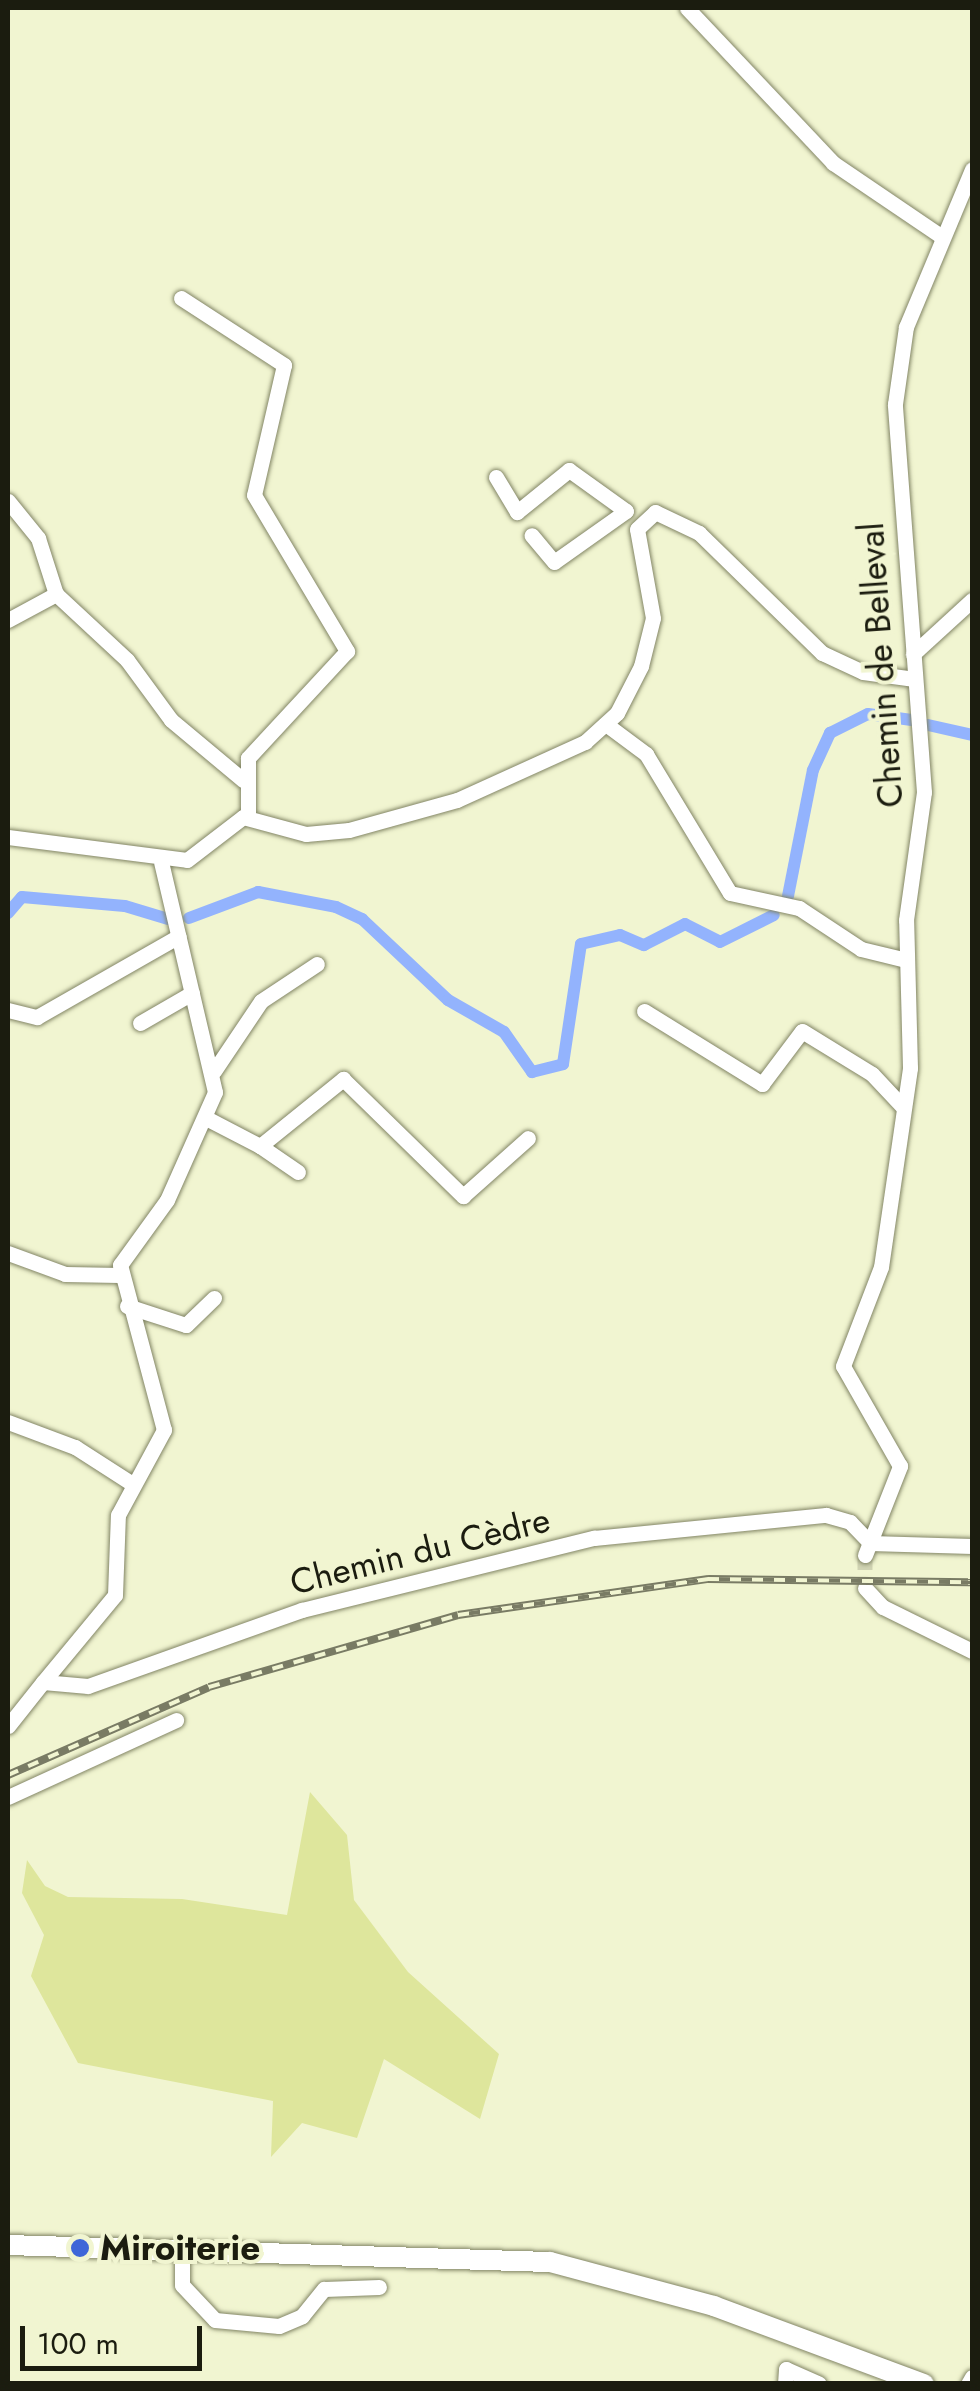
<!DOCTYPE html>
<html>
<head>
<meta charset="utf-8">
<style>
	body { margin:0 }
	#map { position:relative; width:980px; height:2391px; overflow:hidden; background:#f1f5d1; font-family:Jost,sans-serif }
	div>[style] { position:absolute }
	.green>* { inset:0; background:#dee69c }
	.canal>* { height:12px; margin:-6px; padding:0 6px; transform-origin:6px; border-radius:6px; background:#93b3fd }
	.minor-tunnel>* { height:15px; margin-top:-7.5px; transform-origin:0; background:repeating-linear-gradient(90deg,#d1d4b4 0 15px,transparent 0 23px) }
	.roads { filter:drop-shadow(0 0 2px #828565) drop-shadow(0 0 2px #828565) }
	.minor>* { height:15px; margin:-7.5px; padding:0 7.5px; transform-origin:7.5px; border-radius:7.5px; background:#fff }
	.major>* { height:20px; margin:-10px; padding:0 10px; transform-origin:10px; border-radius:10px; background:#fff }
	.rail>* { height:8px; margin-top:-4px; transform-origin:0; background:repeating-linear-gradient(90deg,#f1f5d1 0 11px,#797b64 0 22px); box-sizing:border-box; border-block:2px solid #797b64 }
	.dots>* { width:28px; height:28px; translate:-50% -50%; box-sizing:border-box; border:5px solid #f1f5d1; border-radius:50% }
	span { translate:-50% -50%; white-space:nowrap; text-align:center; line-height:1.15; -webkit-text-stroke:8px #f1f5d1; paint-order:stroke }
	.street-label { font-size:35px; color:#1b1c0f }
	.poi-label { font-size:35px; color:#1b1c0f; font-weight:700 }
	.left { translate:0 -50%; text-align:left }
	.frame { position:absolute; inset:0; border:10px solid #1b1c0f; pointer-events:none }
	.scale { position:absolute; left:20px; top:2326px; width:182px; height:45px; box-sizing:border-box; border:5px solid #1b1c0f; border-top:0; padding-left:12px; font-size:30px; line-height:35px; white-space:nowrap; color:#1b1c0f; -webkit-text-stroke:8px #f1f5d1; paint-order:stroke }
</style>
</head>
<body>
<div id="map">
	<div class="green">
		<div style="clip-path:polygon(310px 1792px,347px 1835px,354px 1900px,408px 1972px,499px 2054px,480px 2119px,384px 2059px,357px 2138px,302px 2123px,271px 2157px,273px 2101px,78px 2063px,31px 1976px,44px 1935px,22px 1893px,27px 1860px,45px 1886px,68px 1897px,182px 1899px,287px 1915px)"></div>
	</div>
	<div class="canal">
		<div style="left:928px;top:725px;width:45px;rotate:12.8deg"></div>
		<div style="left:788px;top:896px;width:128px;rotate:-78.8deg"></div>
		<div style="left:813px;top:770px;width:41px;rotate:-65.3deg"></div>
		<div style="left:830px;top:733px;width:42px;rotate:-26.6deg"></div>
		<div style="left:868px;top:714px;width:44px;rotate:7.8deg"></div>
		<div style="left:8px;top:913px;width:21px;rotate:-49deg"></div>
		<div style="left:22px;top:897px;width:103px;rotate:5deg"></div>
		<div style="left:125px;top:906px;width:45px;rotate:16.8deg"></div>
		<div style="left:189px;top:918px;width:74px;rotate:-20.6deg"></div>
		<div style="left:258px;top:892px;width:79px;rotate:10.9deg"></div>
		<div style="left:336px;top:907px;width:29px;rotate:25deg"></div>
		<div style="left:362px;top:919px;width:118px;rotate:43.3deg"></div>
		<div style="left:448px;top:1000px;width:64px;rotate:29.7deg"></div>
		<div style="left:504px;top:1032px;width:49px;rotate:55deg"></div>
		<div style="left:532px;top:1072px;width:32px;rotate:-14deg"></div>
		<div style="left:563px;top:1064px;width:121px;rotate:-81.5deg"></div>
		<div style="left:581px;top:944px;width:40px;rotate:-13deg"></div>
		<div style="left:620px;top:935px;width:26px;rotate:23deg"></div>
		<div style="left:644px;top:945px;width:46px;rotate:-27.1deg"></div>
		<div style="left:685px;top:924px;width:39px;rotate:27deg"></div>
		<div style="left:720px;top:942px;width:60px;rotate:-26.6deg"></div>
	</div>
	<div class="minor-tunnel">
		<div style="left:865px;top:1555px;width:33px;rotate:90deg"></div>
	</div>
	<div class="roads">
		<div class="minor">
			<div style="left:687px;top:8px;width:213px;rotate:46.7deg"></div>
			<div style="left:833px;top:163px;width:130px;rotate:34.1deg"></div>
			<div style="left:181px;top:298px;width:123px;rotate:33deg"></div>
			<div style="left:284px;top:365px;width:133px;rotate:103deg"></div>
			<div style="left:254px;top:495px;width:182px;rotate:59.2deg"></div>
			<div style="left:347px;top:651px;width:146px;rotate:132.8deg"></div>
			<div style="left:248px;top:758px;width:59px;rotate:90deg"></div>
			<div style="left:496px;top:477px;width:41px;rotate:59deg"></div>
			<div style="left:517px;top:512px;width:67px;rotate:-38.9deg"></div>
			<div style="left:569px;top:470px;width:70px;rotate:35.7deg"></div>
			<div style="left:626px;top:511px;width:88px;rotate:144.7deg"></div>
			<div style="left:554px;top:562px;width:35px;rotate:-130deg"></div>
			<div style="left:8px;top:501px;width:48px;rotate:51deg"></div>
			<div style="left:38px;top:538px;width:59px;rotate:72.2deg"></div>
			<div style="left:56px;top:594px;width:97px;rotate:42.9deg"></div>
			<div style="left:127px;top:660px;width:74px;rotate:53.7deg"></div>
			<div style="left:171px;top:720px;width:94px;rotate:39.8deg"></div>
			<div style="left:8px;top:620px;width:55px;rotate:-28.4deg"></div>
			<div style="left:913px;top:654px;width:80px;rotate:-42.5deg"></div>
			<div style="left:607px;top:725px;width:49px;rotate:36.6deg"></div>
			<div style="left:646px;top:754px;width:162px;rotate:58.9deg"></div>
			<div style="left:730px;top:893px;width:71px;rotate:12.3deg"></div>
			<div style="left:799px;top:908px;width:74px;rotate:33.5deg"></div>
			<div style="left:861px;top:949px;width:46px;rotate:13.7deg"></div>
			<div style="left:8px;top:837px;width:180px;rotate:7.3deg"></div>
			<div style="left:187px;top:860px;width:71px;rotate:-37.5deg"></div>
			<div style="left:243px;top:817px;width:65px;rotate:15.1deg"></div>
			<div style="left:306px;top:834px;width:43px;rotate:-5.3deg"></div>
			<div style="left:349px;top:830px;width:112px;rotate:-15.5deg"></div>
			<div style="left:457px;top:800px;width:141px;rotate:-24.4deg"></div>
			<div style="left:585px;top:742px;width:43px;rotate:-42.2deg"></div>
			<div style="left:617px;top:713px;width:53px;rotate:-62.9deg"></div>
			<div style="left:641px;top:666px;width:49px;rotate:-76deg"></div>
			<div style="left:653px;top:618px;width:90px;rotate:-100.2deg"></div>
			<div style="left:637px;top:529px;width:25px;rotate:-43deg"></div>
			<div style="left:655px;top:512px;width:49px;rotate:25.5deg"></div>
			<div style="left:699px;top:533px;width:172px;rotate:44.3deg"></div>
			<div style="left:822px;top:653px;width:45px;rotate:24.9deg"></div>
			<div style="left:863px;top:672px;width:52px;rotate:7.7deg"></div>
			<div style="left:8px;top:1010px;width:30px;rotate:14deg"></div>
			<div style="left:37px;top:1017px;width:163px;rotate:-29.7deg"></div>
			<div style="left:644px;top:1011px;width:139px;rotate:31.7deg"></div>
			<div style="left:762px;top:1084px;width:66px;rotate:-53deg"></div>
			<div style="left:802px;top:1031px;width:82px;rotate:31.6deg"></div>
			<div style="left:872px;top:1074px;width:45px;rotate:46.8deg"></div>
			<div style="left:140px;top:1023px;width:60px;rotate:-30deg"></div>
			<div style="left:214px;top:1071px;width:84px;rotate:-56.1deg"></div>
			<div style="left:261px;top:1001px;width:67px;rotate:-33.5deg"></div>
			<div style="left:206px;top:1118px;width:61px;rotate:27.4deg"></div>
			<div style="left:260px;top:1146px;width:107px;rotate:-38.9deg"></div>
			<div style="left:343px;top:1079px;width:168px;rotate:44.3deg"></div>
			<div style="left:463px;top:1196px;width:87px;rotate:-41.7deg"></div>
			<div style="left:260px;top:1146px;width:46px;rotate:34.4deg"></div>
			<div style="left:8px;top:1253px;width:61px;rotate:20.2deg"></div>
			<div style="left:65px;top:1274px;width:54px;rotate:1.1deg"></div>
			<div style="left:127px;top:1306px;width:62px;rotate:17.9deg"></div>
			<div style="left:186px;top:1325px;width:39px;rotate:-44deg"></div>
			<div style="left:8px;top:1422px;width:72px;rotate:20.5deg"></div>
			<div style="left:75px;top:1447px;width:67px;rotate:32.7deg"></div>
			<div style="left:865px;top:1555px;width:96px;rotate:-68.5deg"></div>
			<div style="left:900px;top:1466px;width:115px;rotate:-119.7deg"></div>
			<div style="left:843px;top:1366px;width:106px;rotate:-69deg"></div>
			<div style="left:881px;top:1267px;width:201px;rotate:-81.7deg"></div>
			<div style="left:910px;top:1068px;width:148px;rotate:-91.5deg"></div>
			<div style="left:906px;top:920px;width:129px;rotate:-82deg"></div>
			<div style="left:924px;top:792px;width:389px;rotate:-94.3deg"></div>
			<div style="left:895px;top:404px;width:78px;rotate:-81.9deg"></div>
			<div style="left:906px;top:327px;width:171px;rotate:-67.3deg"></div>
			<div style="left:865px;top:1588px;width:26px;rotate:47deg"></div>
			<div style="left:883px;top:1607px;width:99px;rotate:26.3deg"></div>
			<div style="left:43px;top:1682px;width:113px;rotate:-50.4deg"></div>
			<div style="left:115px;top:1595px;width:80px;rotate:-87.9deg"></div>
			<div style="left:118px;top:1515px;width:97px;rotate:-61.6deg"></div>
			<div style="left:164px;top:1430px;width:171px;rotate:-104.9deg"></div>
			<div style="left:120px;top:1265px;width:80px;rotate:-54.1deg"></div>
			<div style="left:167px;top:1200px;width:118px;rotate:-66deg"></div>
			<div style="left:215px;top:1092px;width:236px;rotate:-103.2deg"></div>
			<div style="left:8px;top:1726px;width:56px;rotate:-51.5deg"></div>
			<div style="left:43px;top:1682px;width:45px;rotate:5.1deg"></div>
			<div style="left:88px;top:1686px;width:227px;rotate:-19.6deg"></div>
			<div style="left:302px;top:1610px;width:301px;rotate:-13.9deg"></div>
			<div style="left:594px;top:1538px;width:233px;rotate:-5.7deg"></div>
			<div style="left:826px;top:1515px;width:25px;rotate:16deg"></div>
			<div style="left:850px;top:1522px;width:29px;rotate:46deg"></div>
			<div style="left:870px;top:1543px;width:102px;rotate:1.7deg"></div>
			<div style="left:8px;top:1797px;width:185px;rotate:-24.6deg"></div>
			<div style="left:182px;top:2250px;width:35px;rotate:90deg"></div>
			<div style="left:182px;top:2285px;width:48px;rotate:46.7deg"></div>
			<div style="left:215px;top:2320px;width:64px;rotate:5.4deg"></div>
			<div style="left:279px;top:2326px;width:25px;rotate:-23deg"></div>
			<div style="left:302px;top:2316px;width:35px;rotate:-51deg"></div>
			<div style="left:324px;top:2289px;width:55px;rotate:-2.1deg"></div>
			<div style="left:785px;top:2384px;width:15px;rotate:-86deg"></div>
			<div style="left:786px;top:2369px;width:36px;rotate:24deg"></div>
			<div style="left:968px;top:2384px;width:8px;rotate:-60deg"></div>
		</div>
		<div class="major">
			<div style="left:8px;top:2245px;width:542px;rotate:1.8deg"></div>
			<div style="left:550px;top:2262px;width:170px;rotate:15deg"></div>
			<div style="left:714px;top:2306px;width:224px;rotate:20.4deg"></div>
		</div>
	</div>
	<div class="rail">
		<div style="left:8px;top:1775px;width:219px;rotate:-23.6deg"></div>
		<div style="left:209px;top:1687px;width:259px;rotate:-16.1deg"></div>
		<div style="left:458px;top:1615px;width:253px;rotate:-8.2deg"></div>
		<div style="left:708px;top:1579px;width:264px;rotate:0.7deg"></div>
	</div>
	<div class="dots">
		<div style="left:80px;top:2248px;background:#3e66d8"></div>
	</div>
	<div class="street-label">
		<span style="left:881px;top:665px;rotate:-94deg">Chemin de Belleval</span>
		<span style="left:420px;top:1551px;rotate:-14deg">Chemin du Cèdre</span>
	</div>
	<div class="poi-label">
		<span class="left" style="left:100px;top:2248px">Miroiterie</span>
	</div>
	<div class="frame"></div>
	<div class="scale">100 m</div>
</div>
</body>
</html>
